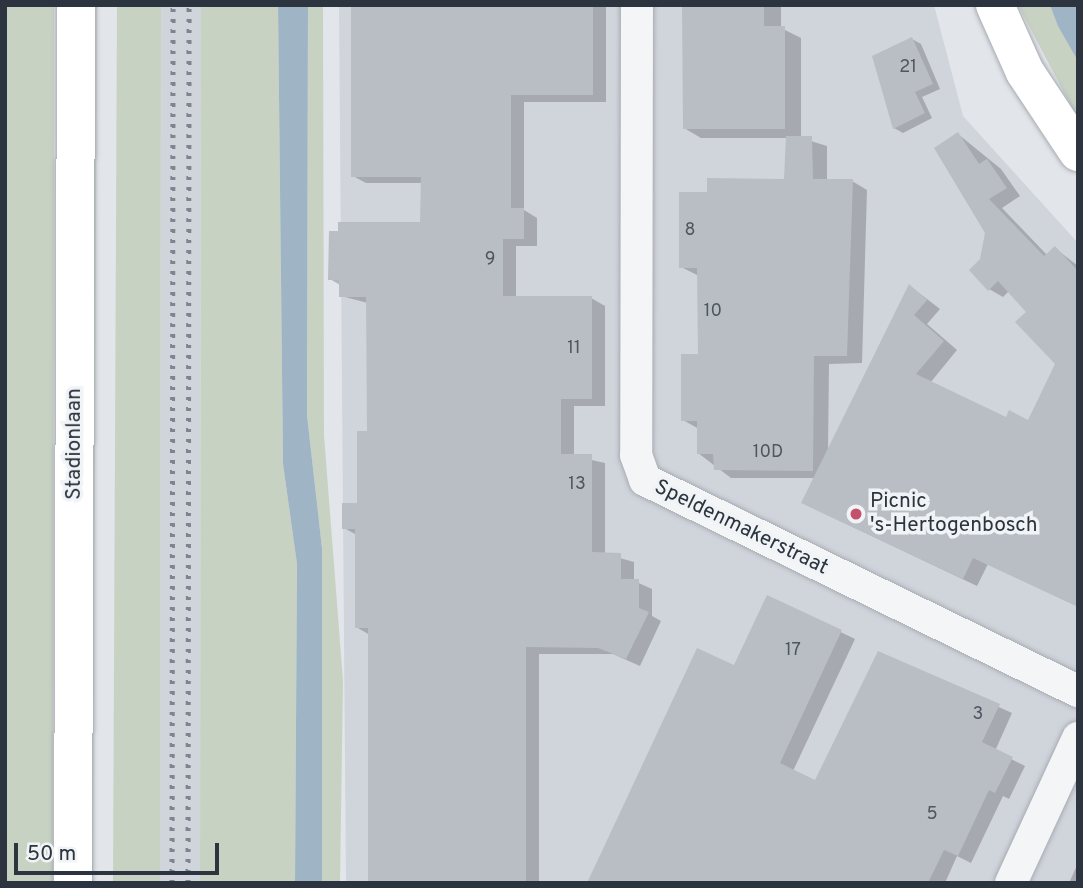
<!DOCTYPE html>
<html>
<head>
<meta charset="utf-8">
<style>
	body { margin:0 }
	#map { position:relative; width:1083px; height:888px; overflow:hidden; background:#e2e5e9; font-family:Overpass,sans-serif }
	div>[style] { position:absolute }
	.built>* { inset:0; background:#d0d4db }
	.green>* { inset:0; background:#c8d2c3 }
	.water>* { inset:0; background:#9fb5c6 }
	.shadow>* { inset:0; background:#0003 }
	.building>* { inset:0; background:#b9bec5 }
	.roads { filter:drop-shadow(0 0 2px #a7acb3) drop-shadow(0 0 2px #a7acb3) }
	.street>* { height:32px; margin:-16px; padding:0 16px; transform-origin:16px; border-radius:16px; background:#f4f5f7 }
	.secondary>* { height:38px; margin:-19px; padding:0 19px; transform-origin:19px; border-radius:19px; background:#fff }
	.rail>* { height:5px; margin-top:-2.5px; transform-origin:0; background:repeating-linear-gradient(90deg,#7c8591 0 3.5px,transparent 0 10.5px) }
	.dots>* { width:19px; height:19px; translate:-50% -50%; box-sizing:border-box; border:4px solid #f1f4f6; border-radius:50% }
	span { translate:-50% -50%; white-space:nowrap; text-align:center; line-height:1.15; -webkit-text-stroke:7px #f1f4f6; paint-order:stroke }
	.number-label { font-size:18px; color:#4e5660 }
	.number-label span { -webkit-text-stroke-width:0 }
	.street-label { font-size:21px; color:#2b343f }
	.poi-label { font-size:21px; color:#2b343f }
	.left { translate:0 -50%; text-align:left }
	.frame { position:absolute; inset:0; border:7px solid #2b343f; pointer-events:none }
	.scale { position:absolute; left:14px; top:843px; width:205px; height:32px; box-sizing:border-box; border:4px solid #2b343f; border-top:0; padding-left:9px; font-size:21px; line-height:24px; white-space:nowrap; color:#2b343f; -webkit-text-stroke:5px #f1f4f6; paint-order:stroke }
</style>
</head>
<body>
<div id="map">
	<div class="built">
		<div style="clip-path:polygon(161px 5px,201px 5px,200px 883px,160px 883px)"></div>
		<div style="clip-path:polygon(339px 5px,934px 5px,963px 116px,1078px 243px,1078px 883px,346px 883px)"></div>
	</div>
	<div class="green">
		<div style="clip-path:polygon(5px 5px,54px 5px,53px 883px,5px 883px)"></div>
		<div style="clip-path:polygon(91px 5px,97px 5px,93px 883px,87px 883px)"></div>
		<div style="clip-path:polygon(117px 5px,161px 5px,160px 883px,113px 883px)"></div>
		<div style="clip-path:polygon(201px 5px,278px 5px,283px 464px,297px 564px,295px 883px,200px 883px)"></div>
		<div style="clip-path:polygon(308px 5px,323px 5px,324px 435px,343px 681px,340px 883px,322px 883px,322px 548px,307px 415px)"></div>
		<div style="clip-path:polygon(1018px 5px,1050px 5px,1078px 61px,1078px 119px)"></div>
	</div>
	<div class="water">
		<div style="clip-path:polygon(278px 5px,308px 5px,307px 415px,322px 548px,322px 883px,295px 883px,297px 564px,283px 464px)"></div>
		<div style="clip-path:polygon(1050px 5px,1078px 5px,1078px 61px,1058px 26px)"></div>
	</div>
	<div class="shadow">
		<div style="clip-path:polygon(353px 5px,606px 5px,606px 102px,524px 102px,524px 210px,537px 218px,537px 246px,516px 246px,516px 298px,591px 298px,605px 306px,605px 406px,574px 406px,574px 456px,605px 463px,605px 554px,634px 562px,634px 581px,652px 589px,652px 616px,661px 621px,640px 666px,613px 654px,539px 654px,539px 883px,369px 883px,370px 635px,356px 627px,357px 535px,344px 528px,359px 505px,368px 433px,368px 303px,341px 296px,340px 285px,330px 279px,422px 224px,422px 183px,366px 183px,353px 176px)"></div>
		<div style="clip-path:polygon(684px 5px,781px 5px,781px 28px,801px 38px,801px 138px,827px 146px,827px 181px,852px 181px,867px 190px,862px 363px,829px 364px,828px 451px,910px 286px,940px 309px,927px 324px,957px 350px,930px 383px,1007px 419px,1029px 422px,1057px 364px,1029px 312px,1009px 291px,1003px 297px,989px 289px,982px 260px,987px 232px,958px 134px,1001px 169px,1020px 196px,1002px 208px,1047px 255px,1055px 248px,1078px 266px,1078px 606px,988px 564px,977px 586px,817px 510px,815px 478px,731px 478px,698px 453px,699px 429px,683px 420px,699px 356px,699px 276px,681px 267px,786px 180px,787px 138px,701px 138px,684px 128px)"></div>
		<div style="clip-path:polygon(912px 39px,921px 44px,940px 89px,922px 97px,932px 118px,903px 133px,894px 128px)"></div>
		<div style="clip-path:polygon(768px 597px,855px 639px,793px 771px,816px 782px,879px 653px,1012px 713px,995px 751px,1025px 766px,1009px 799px,1003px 796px,971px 863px,957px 856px,945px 883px,589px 883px,735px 668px)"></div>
		<div style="clip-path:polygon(1078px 863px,1078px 883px,1069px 883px)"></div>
	</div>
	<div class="building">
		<div style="clip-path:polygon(351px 5px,593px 5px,593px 95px,511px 95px,511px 208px,524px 208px,524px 239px,503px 239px,503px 296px,592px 296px,592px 399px,561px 399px,561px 454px,592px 454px,592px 552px,621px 553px,621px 579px,639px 579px,639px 608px,649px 612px,626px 659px,598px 648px,526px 647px,526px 883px,368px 883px,368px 628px,355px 628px,355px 529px,342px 529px,342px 503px,357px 503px,357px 431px,367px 431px,366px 297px,339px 297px,339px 280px,328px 280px,329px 231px,338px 231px,338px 222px,420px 222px,421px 177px,351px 177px)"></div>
		<div style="clip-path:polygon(682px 5px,764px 5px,764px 26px,785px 26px,785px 129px,683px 129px)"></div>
		<div style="clip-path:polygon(912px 37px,933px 84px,915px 92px,925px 113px,893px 129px,872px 56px)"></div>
		<div style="clip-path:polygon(958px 132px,979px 164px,987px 159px,1007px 188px,989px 199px,1044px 256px,1055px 246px,1078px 271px,1078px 607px,973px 558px,963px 579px,801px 503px,909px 284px,927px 300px,914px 315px,944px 341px,916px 374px,1006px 417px,1009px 410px,1028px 420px,1055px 364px,1015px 322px,1026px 312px,998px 281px,988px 291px,969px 270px,980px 259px,985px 233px,934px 148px)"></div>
		<div style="clip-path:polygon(786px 136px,812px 136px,813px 179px,853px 179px,847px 356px,814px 356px,813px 471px,714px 470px,713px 454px,697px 454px,697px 421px,681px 421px,681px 354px,698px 354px,697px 268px,679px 268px,679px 192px,707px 192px,707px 178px,784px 179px)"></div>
		<div style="clip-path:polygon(767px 595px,842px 630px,780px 763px,815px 780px,878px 651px,1000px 704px,982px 742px,1013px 757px,995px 793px,989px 790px,958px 856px,944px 850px,928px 883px,587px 883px,697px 648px,734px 665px)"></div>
	</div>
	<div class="roads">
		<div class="street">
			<div style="left:637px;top:5px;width:450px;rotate:90.1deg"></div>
			<div style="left:636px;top:455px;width:27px;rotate:70deg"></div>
			<div style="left:645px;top:480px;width:482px;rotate:26deg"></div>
			<div style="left:1011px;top:883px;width:160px;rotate:-65.2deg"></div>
		</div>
		<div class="secondary">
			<div style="left:995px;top:5px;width:73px;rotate:65.9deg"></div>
			<div style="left:1025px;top:72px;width:96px;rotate:56.5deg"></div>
			<div style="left:73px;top:883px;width:878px;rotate:-89.8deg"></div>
		</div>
	</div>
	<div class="rail">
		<div style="left:172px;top:883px;width:878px;rotate:-89.93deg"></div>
		<div style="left:188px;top:883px;width:878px;rotate:-89.93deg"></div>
	</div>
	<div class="dots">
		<div style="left:856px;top:514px;background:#c4516a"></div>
	</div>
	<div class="number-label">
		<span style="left:908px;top:68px">21</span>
		<span style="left:690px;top:231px">8</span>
		<span style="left:490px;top:260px">9</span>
		<span style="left:713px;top:312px">10</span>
		<span style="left:574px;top:349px">11</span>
		<span style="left:768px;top:453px">10D</span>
		<span style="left:577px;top:485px">13</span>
		<span style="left:793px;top:651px">17</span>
		<span style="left:978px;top:715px">3</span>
		<span style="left:932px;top:815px">5</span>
	</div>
	<div class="street-label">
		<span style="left:75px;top:444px;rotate:-90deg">Stadionlaan</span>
		<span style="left:741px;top:528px;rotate:26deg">Speldenmakerstraat</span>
	</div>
	<div class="poi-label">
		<span class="left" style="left:870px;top:514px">Picnic<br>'s-Hertogenbosch</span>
	</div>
	<div class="frame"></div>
	<div class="scale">50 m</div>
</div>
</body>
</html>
